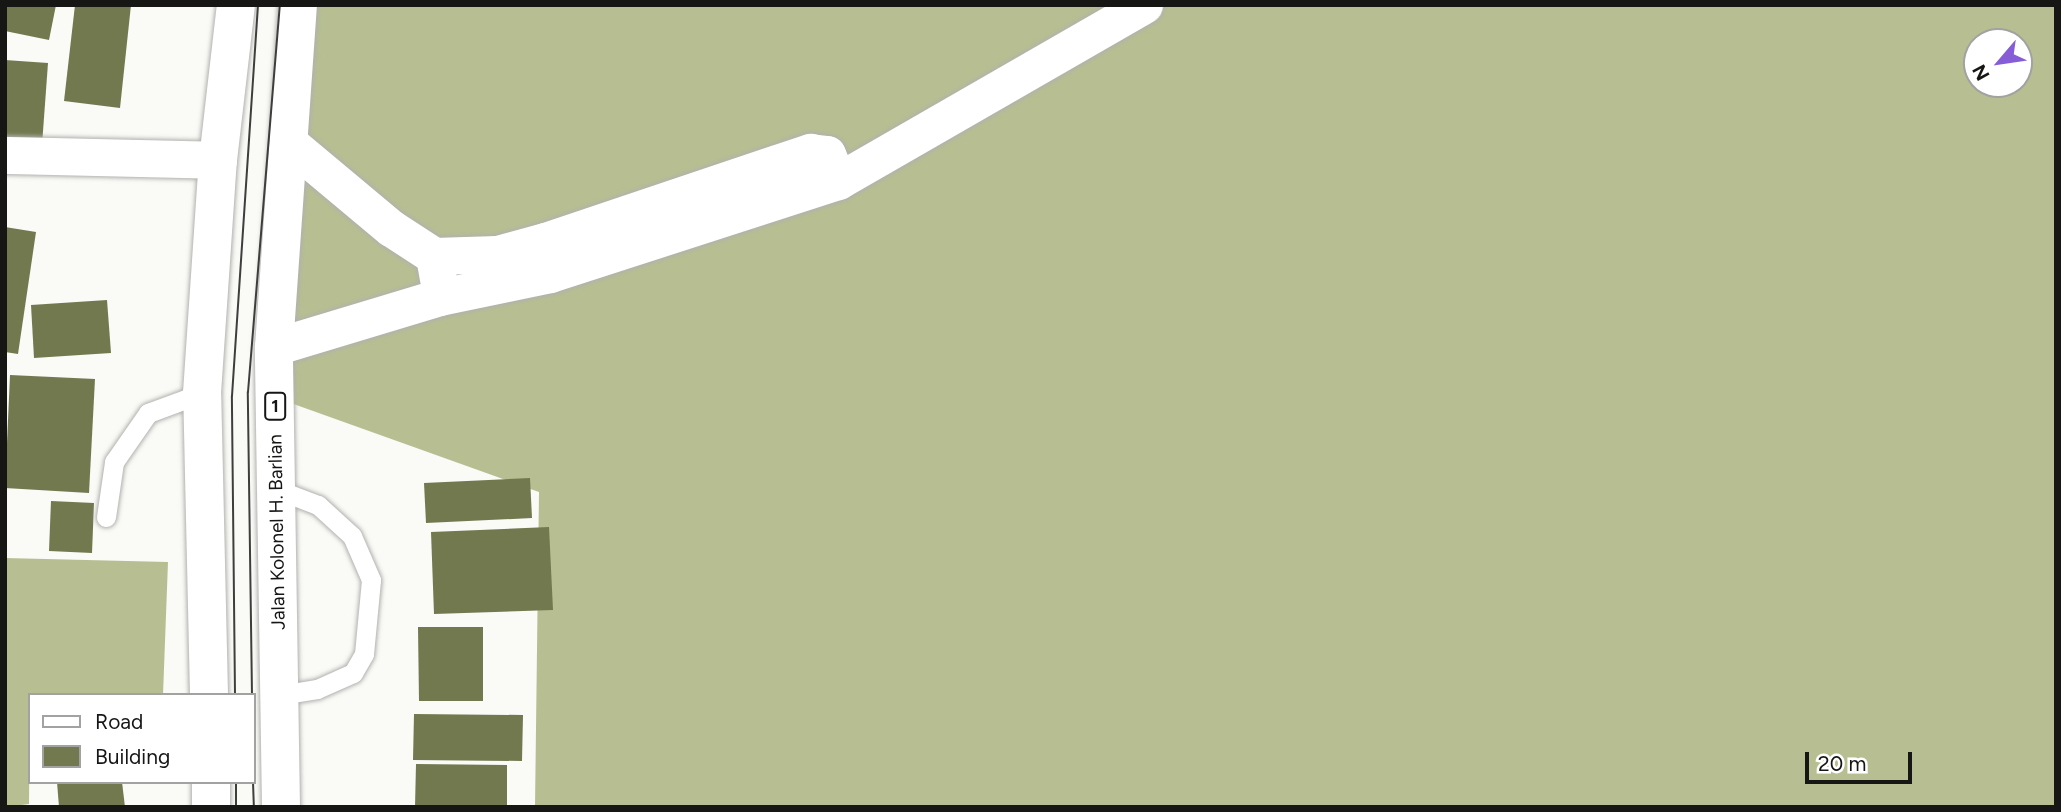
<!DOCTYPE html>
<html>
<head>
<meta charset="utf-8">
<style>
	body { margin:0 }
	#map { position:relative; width:2061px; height:812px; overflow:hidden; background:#fafaf7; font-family:Figtree,sans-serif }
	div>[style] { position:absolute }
	.forest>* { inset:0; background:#b7bf92 }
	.building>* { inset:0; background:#72794f }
	.roads { filter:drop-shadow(0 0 2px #b1b1ae) drop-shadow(0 0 2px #b1b1ae) }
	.service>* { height:19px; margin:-9.5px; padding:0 9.5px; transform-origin:9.5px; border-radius:9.5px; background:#fff }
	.minor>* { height:37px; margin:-18.5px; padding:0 18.5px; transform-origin:18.5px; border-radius:18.5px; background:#fff }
	.trunk>* { height:38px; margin:-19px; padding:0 19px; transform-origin:19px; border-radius:19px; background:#fff }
	.tram>* { height:2px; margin:-1px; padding:0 1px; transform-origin:1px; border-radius:1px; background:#3e3e3d }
	span { translate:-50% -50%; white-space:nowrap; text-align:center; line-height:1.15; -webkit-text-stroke:6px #fff; paint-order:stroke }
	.shield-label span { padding:2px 5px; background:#fff; border:2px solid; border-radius:5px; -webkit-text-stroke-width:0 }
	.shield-label { font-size:18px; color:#161615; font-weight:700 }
	.street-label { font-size:19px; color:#161615 }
	.frame { position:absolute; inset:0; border:7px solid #161615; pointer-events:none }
	.legend { position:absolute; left:28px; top:693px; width:228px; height:91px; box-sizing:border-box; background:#fff; border:2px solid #a2a2a1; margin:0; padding:9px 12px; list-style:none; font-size:21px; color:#161615 }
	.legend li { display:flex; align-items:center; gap:14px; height:35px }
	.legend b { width:35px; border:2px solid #a2a2a1 }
	.north { position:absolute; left:1963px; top:28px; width:70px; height:70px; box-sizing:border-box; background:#fff; border:2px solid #a2a2a1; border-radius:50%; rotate:241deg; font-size:19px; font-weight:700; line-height:28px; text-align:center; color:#161615 }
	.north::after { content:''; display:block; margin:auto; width:24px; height:32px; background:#875dd7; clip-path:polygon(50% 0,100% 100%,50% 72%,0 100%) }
	.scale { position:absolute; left:1805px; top:752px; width:107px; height:32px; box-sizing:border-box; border:4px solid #161615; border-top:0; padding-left:9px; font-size:21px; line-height:24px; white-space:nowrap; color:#161615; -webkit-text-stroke:5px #fff; paint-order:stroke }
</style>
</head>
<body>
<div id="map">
	<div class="forest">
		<div style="clip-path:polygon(evenodd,310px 5px,2056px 5px,2056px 807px,535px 807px,539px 492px,260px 392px,310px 5px,1977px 42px,2019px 42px,2019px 84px,1977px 84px,1977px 42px)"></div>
		<div style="clip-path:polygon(5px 558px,168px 562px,163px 695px,30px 695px,29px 804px,7px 807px)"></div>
	</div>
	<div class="building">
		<div style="clip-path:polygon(5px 5px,56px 5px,49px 40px,5px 31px)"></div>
		<div style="clip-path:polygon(75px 5px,131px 5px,120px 108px,64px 101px)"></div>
		<div style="clip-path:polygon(5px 60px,48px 63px,42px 145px,5px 142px)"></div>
		<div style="clip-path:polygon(5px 227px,36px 232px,18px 354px,5px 352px)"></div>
		<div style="clip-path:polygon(107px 300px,111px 353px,34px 358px,31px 305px)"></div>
		<div style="clip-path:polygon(10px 375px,95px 379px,89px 493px,5px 488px)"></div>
		<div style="clip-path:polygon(530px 478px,532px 518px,426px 523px,424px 483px)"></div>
		<div style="clip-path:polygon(51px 501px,94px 503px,92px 553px,49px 551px)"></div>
		<div style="clip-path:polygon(549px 527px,553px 610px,434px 614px,431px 532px)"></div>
		<div style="clip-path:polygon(418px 627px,483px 627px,483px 701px,419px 701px)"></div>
		<div style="clip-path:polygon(414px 714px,523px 715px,522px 761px,413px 760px)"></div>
		<div style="clip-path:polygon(416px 764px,507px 765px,507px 807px,415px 807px)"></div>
		<div style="clip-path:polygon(57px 782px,122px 782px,125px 807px,59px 807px)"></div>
	</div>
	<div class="roads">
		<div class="service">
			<div style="left:276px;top:489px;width:45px;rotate:20.9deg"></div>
			<div style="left:318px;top:505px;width:46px;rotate:42.4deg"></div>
			<div style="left:352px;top:536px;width:48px;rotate:66.6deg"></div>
			<div style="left:371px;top:580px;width:74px;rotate:95.4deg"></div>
			<div style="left:364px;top:654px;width:22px;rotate:120deg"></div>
			<div style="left:353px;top:673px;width:39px;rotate:156deg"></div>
			<div style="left:317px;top:689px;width:37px;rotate:171deg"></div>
			<div style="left:106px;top:517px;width:56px;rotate:-81.7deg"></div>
			<div style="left:114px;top:462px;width:60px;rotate:-55.2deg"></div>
			<div style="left:148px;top:413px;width:58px;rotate:-20.3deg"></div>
		</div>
		<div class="minor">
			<div style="left:288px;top:142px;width:134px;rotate:39.9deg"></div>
			<div style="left:391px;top:228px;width:51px;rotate:33.1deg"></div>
			<div style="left:434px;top:256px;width:23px;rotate:80deg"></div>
			<div style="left:5px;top:155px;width:213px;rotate:1.3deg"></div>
			<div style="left:434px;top:256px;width:63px;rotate:-1.8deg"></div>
			<div style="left:497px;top:254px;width:50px;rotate:-15.2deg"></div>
			<div style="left:545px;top:241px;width:280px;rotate:-18.6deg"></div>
			<div style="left:810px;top:152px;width:17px;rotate:7deg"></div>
			<div style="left:827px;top:154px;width:29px;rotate:68deg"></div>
			<div style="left:274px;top:347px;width:173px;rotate:-16.8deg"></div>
			<div style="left:440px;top:297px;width:112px;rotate:-11.8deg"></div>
			<div style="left:550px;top:274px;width:303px;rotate:-17.9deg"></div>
			<div style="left:838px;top:181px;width:353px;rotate:-29.9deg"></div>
		</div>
		<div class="trunk">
			<div style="left:209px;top:695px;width:302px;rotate:-91.3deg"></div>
			<div style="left:202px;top:393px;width:234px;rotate:-86.1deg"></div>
			<div style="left:218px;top:160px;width:156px;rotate:-83.4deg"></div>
			<div style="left:211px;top:782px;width:25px;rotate:90deg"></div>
			<div style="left:281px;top:807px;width:460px;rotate:-90.9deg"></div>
			<div style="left:274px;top:347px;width:343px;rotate:-86deg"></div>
		</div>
	</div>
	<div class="tram">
		<div style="left:235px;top:695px;width:299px;rotate:-90.6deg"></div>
		<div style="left:232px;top:396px;width:392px;rotate:-86.2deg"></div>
		<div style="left:252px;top:695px;width:303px;rotate:-90.8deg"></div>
		<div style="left:248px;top:392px;width:388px;rotate:-85.3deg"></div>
		<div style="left:236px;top:782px;width:25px;rotate:90deg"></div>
		<div style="left:253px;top:782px;width:25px;rotate:88deg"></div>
	</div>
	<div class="shield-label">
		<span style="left:275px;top:406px">1</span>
	</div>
	<div class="street-label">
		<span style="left:277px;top:532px;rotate:-91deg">Jalan Kolonel H. Barlian</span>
	</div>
	<div class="frame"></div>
	<ul class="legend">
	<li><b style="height:9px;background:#fff"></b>Road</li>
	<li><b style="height:19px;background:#72794f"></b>Building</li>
	</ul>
	<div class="north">N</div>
	<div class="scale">20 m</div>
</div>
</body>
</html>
